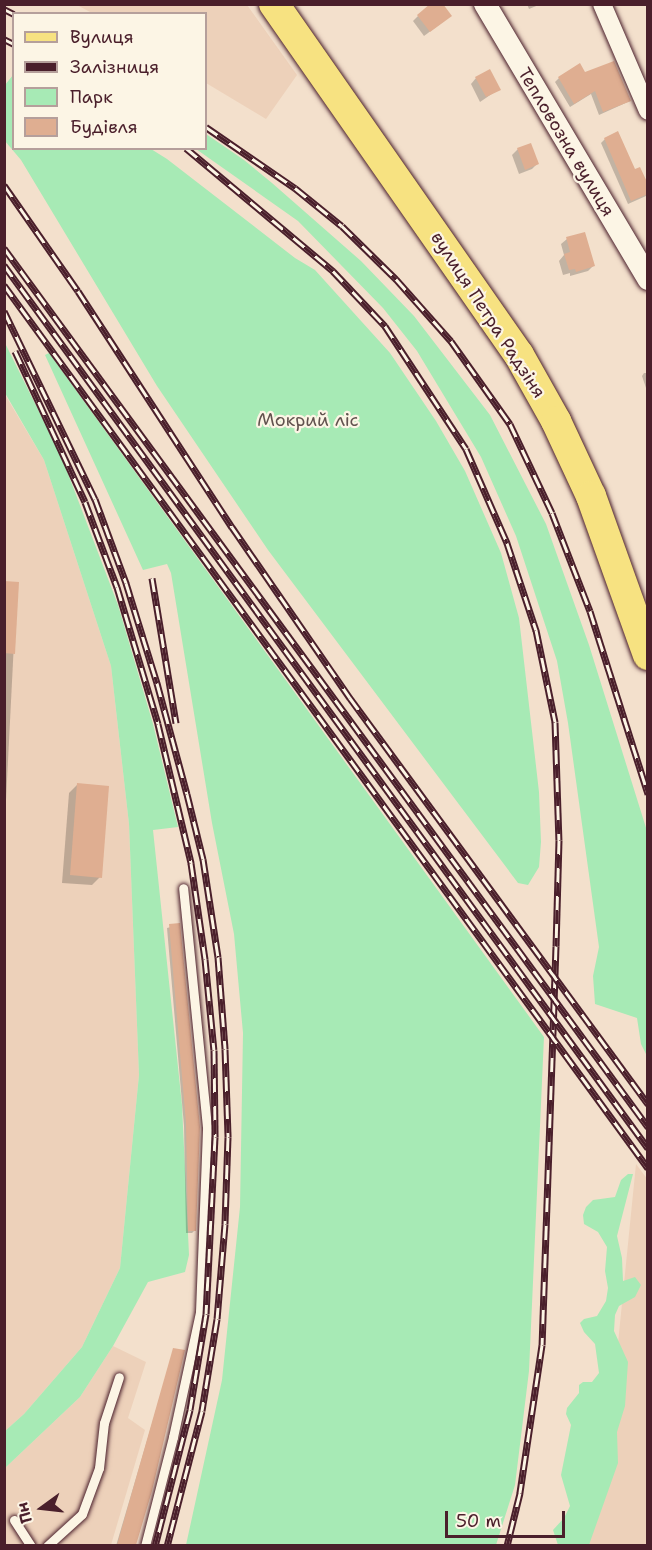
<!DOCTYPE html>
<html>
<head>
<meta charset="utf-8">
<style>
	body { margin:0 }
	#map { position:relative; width:652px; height:1550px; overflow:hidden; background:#f3e0cc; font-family:"Shantell Sans",sans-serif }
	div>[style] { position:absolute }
	.built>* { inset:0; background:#edd1ba }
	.green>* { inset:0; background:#a7eab5 }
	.shadow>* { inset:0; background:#0003 }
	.building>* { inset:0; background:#dfae91 }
	.roads { filter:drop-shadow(0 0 2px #4a1f2b) drop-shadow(0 0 2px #4a1f2b) }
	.service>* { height:9px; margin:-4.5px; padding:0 4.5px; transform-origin:4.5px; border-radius:4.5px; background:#fcf5e5 }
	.minor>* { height:18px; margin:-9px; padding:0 9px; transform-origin:9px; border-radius:9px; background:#fcf5e5 }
	.tertiary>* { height:22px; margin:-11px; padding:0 11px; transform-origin:11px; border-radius:11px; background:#fcf5e5 }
	.primary>* { height:30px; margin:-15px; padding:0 15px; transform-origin:15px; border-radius:15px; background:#f7e281 }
	.rail>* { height:7px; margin-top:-3.5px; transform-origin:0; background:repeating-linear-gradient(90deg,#fcf5e5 0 14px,#4a1f2b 0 28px); box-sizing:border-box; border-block:2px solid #4a1f2b }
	span { translate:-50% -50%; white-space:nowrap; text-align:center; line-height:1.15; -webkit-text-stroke:4.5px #fcf5e5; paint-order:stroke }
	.street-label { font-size:18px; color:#4a1f2b }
	.park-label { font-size:18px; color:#61524e }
	.frame { position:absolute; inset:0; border:6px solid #4a1f2b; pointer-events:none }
	.legend { position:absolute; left:12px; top:12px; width:195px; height:138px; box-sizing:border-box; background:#fcf5e5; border:2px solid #b59f9b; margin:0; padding:8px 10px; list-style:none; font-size:18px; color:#4a1f2b }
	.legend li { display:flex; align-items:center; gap:12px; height:30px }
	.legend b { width:30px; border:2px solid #b59f9b }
	.north { position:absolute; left:12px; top:1478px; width:60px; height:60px; -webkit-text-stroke:4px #fcf5e5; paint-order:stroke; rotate:255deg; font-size:16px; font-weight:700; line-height:24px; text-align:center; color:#4a1f2b }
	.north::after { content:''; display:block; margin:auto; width:21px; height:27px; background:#4a1f2b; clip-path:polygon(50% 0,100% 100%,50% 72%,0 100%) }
	.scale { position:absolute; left:445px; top:1511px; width:120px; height:27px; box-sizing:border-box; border:3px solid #4a1f2b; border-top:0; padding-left:8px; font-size:18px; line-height:21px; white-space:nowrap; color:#4a1f2b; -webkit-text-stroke:4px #fcf5e5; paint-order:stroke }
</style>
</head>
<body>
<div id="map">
	<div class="built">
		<div style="clip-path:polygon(77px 5px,247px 5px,297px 75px,266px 119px,206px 83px,206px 14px,92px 13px)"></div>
		<div style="clip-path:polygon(4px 393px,44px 460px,111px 666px,129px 824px,139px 1075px,120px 1268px,82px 1347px,24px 1414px,5px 1431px)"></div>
		<div style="clip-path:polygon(636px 1164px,648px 1180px,647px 1545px,575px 1546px,609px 1433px)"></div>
		<div style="clip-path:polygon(113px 1346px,146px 1362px,128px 1418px,145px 1430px,111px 1545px,5px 1546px,5px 1468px,80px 1397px)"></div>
	</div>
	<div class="green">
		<div style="clip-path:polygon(13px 75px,14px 148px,151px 149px,167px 159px,295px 258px,315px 270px,390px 353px,436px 421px,465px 471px,501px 553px,519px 618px,539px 792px,541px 842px,539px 867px,528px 885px,518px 883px,268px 550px,157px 386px,21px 160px,5px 141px,5px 85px)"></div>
		<div style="clip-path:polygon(206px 134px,244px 160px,272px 183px,361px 261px,414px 316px,490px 415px,546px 524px,589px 645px,647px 831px,647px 1056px,641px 1044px,637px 1018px,595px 1004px,593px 976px,599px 947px,568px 723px,557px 661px,516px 536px,481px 457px,417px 351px,383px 308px,298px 221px,196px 149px,206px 148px)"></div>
		<div style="clip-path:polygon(5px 343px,62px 458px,118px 605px,153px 724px,178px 827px,153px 830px,182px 1105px,189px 1255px,185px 1272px,148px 1282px,113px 1346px,80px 1397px,5px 1468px,5px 1431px,24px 1414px,82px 1347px,120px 1268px,139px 1075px,129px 824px,111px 666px,44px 460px,5px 393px)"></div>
		<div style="clip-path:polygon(49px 353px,544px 1037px,529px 1371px,515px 1485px,496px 1545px,186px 1545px,222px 1380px,240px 1207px,243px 1033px,234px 934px,212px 823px,171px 573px,167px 564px,143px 570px,45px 355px)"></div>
		<div style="clip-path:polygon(628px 1174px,633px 1174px,617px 1236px,622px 1258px,623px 1281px,635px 1277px,641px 1285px,635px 1297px,619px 1306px,615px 1315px,614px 1331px,628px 1362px,625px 1406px,617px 1432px,618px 1463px,589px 1545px,558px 1545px,553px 1530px,564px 1518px,570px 1506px,561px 1475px,571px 1425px,566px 1414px,567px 1408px,579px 1393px,579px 1385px,583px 1382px,592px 1382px,599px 1373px,595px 1344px,584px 1332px,580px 1323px,584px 1319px,597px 1316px,606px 1301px,608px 1288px,605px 1271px,607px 1247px,598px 1232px,584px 1224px,583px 1215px,586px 1207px,593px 1200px,615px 1197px,621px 1180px)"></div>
	</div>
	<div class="shadow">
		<div style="clip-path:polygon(527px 4px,541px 4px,529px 9px)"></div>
		<div style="clip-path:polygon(418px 16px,444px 21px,424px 36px,413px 21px)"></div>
		<div style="clip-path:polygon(476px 78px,499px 89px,480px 102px,471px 84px)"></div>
		<div style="clip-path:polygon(559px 78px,630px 101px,599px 115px,591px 94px,570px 107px,555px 82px)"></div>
		<div style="clip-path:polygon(605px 139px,635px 171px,648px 194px,646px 196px,628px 204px,601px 143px)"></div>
		<div style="clip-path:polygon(518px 149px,537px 164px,532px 169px,519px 174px,512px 155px)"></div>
		<div style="clip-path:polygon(567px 239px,593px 266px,588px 271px,570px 276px,570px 273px,563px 275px,559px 261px,564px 255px,561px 244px)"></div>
		<div style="clip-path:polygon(644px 373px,648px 373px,648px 394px,642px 376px)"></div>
		<div style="clip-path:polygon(4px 583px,17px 583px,4px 840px)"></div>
		<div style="clip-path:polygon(77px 785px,100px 877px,92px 885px,62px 883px,69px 793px)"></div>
		<div style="clip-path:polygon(178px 925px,195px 1230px,192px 1233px,186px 1233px,184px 1126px,167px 928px)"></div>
		<div style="clip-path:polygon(174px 1349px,151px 1491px,134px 1546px,116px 1546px)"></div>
	</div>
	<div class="building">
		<div style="clip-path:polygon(430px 4px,443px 4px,452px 16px,430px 32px,417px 15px)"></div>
		<div style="clip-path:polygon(614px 61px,631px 101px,603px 112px,595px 91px,574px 104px,558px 77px,580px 63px,585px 72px)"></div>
		<div style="clip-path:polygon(490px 69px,501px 90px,486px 97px,475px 77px)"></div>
		<div style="clip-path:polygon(618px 131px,635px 169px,640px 167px,648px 184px,648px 194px,631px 201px,604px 138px)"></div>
		<div style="clip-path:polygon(531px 143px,539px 164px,525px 170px,517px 148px)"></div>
		<div style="clip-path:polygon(585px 232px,595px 266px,576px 272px,575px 269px,569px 270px,564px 254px,570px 252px,566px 237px)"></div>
		<div style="clip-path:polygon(4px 581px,19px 582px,15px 654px,4px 653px)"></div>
		<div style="clip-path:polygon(77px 783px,109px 786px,102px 878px,70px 875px)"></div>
		<div style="clip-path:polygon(180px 923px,200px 1127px,196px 1231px,188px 1231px,186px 1123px,169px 924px)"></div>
		<div style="clip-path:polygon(173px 1348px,185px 1350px,152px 1491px,136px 1545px,117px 1545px)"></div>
	</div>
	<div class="roads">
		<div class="service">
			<div style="left:14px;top:1520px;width:31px;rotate:57deg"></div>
			<div style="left:47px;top:1546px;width:47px;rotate:-42.4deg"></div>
			<div style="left:82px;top:1514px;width:49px;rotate:-69.7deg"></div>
			<div style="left:99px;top:1468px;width:45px;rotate:-83.7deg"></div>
			<div style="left:104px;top:1423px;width:48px;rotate:-71.9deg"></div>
			<div style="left:145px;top:1546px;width:113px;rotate:-75.6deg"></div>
			<div style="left:173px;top:1437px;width:128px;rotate:-77.8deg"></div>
			<div style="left:200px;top:1312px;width:185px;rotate:-87.8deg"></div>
			<div style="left:207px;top:1127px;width:240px;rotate:-95.7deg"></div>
		</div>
		<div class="minor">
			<div style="left:602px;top:4px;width:116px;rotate:66.7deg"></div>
		</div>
		<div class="tertiary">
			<div style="left:485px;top:4px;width:320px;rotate:59.3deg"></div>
		</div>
		<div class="primary">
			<div style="left:274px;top:4px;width:428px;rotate:55.1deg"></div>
			<div style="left:519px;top:355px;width:76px;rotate:60.7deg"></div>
			<div style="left:556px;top:421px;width:83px;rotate:65deg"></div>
			<div style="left:591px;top:496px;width:169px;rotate:70.3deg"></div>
		</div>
	</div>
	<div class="rail">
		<div style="left:4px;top:9px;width:11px;rotate:27deg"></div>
		<div style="left:4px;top:39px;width:11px;rotate:27deg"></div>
		<div style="left:206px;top:127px;width:108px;rotate:34.4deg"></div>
		<div style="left:295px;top:188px;width:60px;rotate:39deg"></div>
		<div style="left:342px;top:226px;width:76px;rotate:44.5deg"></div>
		<div style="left:396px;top:279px;width:83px;rotate:48.4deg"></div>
		<div style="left:451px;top:341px;width:102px;rotate:54.6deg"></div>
		<div style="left:510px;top:424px;width:98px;rotate:64.7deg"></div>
		<div style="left:552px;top:513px;width:105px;rotate:68.8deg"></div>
		<div style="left:590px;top:611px;width:192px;rotate:72.4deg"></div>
		<div style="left:186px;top:148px;width:192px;rotate:39.9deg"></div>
		<div style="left:333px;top:271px;width:76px;rotate:46.6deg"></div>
		<div style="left:385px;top:326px;width:147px;rotate:56.6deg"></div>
		<div style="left:466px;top:449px;width:103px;rotate:66.4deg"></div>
		<div style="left:507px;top:543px;width:92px;rotate:71.6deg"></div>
		<div style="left:536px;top:630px;width:94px;rotate:78.3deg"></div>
		<div style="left:555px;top:722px;width:118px;rotate:88.1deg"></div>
		<div style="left:559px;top:840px;width:106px;rotate:91.6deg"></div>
		<div style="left:556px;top:946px;width:399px;rotate:92deg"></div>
		<div style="left:542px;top:1345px;width:150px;rotate:98.5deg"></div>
		<div style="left:520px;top:1493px;width:55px;rotate:103.8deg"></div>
		<div style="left:4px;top:185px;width:129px;rotate:55.1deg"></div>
		<div style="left:78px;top:291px;width:282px;rotate:56.9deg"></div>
		<div style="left:232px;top:527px;width:208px;rotate:55.4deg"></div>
		<div style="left:350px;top:698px;width:504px;rotate:53.72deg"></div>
		<div style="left:4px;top:248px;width:1090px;rotate:53.77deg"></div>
		<div style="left:4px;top:265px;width:1093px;rotate:53.9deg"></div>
		<div style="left:4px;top:285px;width:1093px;rotate:53.9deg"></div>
		<div style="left:4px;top:311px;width:209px;rotate:64.2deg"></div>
		<div style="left:95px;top:499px;width:90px;rotate:69.7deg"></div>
		<div style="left:126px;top:583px;width:105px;rotate:72.8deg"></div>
		<div style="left:157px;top:683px;width:115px;rotate:74.9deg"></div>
		<div style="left:187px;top:794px;width:67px;rotate:76.2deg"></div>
		<div style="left:203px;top:859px;width:99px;rotate:81.3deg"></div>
		<div style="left:218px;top:957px;width:92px;rotate:85.6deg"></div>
		<div style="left:225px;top:1049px;width:88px;rotate:88deg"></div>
		<div style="left:228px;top:1137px;width:87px;rotate:92deg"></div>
		<div style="left:225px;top:1224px;width:95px;rotate:94.8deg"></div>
		<div style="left:217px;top:1319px;width:93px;rotate:99.3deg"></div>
		<div style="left:202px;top:1411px;width:139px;rotate:104.5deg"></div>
		<div style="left:15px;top:351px;width:166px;rotate:65.1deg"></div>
		<div style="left:85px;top:502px;width:91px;rotate:69.4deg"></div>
		<div style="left:117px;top:587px;width:143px;rotate:73.3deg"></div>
		<div style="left:158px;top:724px;width:143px;rotate:76.6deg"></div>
		<div style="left:191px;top:863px;width:97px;rotate:81.7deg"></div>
		<div style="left:205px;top:959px;width:91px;rotate:84.4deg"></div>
		<div style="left:214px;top:1050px;width:87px;rotate:89.3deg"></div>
		<div style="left:215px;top:1137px;width:177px;rotate:92.9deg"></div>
		<div style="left:206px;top:1314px;width:97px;rotate:99.5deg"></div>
		<div style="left:190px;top:1410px;width:140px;rotate:104.4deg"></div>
		<div style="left:152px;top:578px;width:147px;rotate:80.6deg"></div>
	</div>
	<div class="street-label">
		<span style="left:566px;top:142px;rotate:59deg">Тепловозна вулиця</span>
		<span style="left:488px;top:315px;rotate:57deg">вулиця Петра Радзіня</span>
	</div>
	<div class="park-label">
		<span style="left:308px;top:420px">Мокрий ліс</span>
	</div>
	<div class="frame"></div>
	<ul class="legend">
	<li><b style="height:8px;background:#f7e281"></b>Вулиця</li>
	<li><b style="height:8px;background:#4a1f2b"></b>Залізниця</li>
	<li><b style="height:16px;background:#a7eab5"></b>Парк</li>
	<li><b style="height:16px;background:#dfae91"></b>Будівля</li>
	</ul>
	<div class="north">Пн</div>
	<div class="scale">50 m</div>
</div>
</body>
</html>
